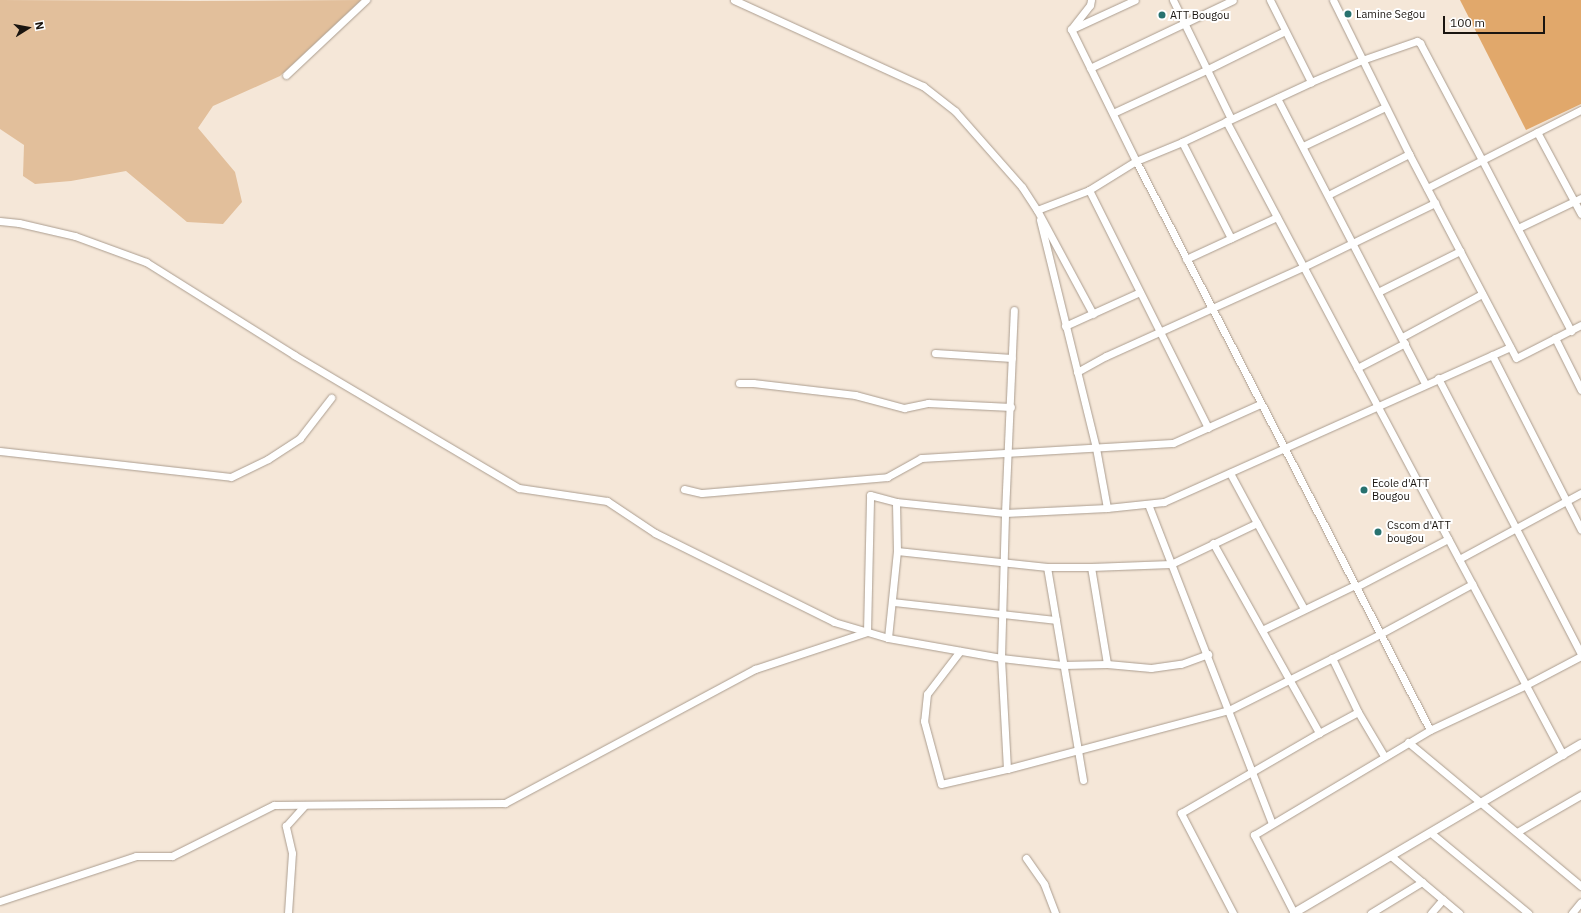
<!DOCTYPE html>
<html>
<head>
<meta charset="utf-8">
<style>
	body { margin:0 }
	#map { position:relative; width:1581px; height:913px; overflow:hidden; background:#f5e7d8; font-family:"IBM Plex Sans",sans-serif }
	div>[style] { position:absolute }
	.green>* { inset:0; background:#e2bf9b }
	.forest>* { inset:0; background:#e1a86b }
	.roads { filter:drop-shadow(0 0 1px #ab9d8f) drop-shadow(0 0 1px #ab9d8f) }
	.minor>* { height:7px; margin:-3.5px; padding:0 3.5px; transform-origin:3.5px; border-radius:3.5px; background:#fff }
	.tertiary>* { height:8px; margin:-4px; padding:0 4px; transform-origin:4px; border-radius:4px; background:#fff }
	.dots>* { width:11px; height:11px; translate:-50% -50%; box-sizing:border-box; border:2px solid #fff; border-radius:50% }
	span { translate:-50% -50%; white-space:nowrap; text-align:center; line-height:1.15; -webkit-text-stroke:4px #fff; paint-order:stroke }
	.poi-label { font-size:11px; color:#1a1510 }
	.left { translate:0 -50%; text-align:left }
	.north { position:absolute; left:8px; top:8px; width:40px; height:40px; -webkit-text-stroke:3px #fff; paint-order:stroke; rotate:79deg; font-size:11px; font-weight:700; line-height:16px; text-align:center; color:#1a1510 }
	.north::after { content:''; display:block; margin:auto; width:14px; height:18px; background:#1a1510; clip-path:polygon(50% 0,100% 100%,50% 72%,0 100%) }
	.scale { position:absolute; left:1443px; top:16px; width:102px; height:18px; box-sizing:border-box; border:2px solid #1a1510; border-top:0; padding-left:5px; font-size:12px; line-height:14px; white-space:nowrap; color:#1a1510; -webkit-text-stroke:3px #fff; paint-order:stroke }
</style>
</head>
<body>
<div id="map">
	<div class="green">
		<div style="clip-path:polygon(0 0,194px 1px,361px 0,280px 76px,213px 106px,198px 128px,235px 172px,242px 202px,223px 224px,187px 222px,126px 171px,71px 181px,35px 184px,23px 176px,24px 145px,0 129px)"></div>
	</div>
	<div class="forest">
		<div style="clip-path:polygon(1460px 0,1581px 0,1581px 104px,1526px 130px)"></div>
	</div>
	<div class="roads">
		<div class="minor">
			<div style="left:734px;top:0;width:208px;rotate:24.5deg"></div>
			<div style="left:923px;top:86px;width:41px;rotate:38deg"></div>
			<div style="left:955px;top:111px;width:101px;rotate:48.6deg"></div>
			<div style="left:1022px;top:187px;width:27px;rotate:57deg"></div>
			<div style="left:1037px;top:210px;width:118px;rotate:61.7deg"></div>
			<div style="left:1091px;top:0;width:5px;rotate:101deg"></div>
			<div style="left:1090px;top:5px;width:31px;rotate:128deg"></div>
			<div style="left:1071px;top:29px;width:147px;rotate:63.8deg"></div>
			<div style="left:1136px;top:161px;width:640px;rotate:62.67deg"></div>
			<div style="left:1173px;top:0;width:132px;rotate:64deg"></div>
			<div style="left:1270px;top:0;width:92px;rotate:63.4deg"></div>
			<div style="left:1333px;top:0;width:172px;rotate:63.7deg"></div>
			<div style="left:1409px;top:154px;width:230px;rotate:62.3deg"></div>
			<div style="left:1516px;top:358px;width:73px;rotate:-26.9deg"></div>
			<div style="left:1072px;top:29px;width:69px;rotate:-24.7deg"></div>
			<div style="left:1090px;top:68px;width:158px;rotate:-25.4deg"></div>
			<div style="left:286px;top:75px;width:110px;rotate:-43.2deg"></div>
			<div style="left:1277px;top:98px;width:322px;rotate:62.6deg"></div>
			<div style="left:1113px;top:113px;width:102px;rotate:-24.8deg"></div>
			<div style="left:1206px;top:70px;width:88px;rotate:-26.3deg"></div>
			<div style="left:1226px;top:121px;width:718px;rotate:62.01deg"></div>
			<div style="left:1537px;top:132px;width:93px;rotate:61.8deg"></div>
			<div style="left:1182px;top:142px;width:108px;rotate:63deg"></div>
			<div style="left:1303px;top:146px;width:91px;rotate:-25.4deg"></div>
			<div style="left:1427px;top:188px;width:173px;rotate:-26.9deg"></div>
			<div style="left:1089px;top:190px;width:266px;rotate:63.4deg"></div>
			<div style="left:1328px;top:195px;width:91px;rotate:-26.8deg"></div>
			<div style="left:1037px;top:210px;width:56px;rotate:-21deg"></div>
			<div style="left:1089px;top:190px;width:55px;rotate:-31.7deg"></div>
			<div style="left:1136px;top:161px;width:50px;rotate:-22.4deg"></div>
			<div style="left:1182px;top:142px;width:142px;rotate:-24.9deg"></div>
			<div style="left:1311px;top:82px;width:56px;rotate:-23.3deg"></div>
			<div style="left:1362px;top:60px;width:58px;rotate:-19.1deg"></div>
			<div style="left:1417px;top:41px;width:4px;rotate:34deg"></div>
			<div style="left:1420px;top:43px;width:132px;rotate:62.1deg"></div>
			<div style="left:1482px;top:160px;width:193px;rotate:62.5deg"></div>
			<div style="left:1040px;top:220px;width:235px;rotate:76.2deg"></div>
			<div style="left:1096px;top:448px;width:61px;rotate:79.6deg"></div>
			<div style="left:0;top:221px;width:19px;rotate:6deg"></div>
			<div style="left:19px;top:223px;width:57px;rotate:13.1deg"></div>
			<div style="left:75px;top:236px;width:76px;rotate:20.1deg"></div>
			<div style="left:146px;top:262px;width:175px;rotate:32.1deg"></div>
			<div style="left:294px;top:355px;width:261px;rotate:30.6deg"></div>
			<div style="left:519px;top:488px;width:89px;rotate:8.4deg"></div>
			<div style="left:607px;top:501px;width:58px;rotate:33.7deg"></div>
			<div style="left:655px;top:533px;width:200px;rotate:26.4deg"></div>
			<div style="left:834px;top:622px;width:56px;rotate:16.5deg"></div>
			<div style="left:888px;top:638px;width:115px;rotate:10deg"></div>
			<div style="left:1001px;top:658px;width:62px;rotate:6.4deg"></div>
			<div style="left:1063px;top:665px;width:44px;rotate:-1.3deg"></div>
			<div style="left:1107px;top:664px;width:44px;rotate:5.2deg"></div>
			<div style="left:1151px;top:668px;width:30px;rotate:-8deg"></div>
			<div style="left:1181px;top:664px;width:29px;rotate:-20deg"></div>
			<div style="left:1518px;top:228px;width:70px;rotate:-25.5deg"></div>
			<div style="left:1186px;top:259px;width:100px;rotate:-24.8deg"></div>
			<div style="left:1378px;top:292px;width:92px;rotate:-26.6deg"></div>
			<div style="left:1065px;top:326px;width:82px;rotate:-24.4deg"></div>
			<div style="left:1402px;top:337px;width:91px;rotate:-28.3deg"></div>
			<div style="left:1555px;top:338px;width:58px;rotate:63.4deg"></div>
			<div style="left:935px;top:353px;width:77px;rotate:3.7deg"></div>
			<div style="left:1492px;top:355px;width:196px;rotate:63deg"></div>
			<div style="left:1357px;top:368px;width:54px;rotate:-27.5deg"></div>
			<div style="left:1077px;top:372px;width:33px;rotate:-29deg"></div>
			<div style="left:1106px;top:356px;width:216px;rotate:-24.3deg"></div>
			<div style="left:1303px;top:267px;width:147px;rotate:-25.9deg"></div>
			<div style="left:1438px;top:378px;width:311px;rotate:62.6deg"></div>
			<div style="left:739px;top:383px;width:14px"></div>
			<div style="left:753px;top:383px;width:103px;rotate:6.7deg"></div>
			<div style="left:855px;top:395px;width:51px;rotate:14.9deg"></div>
			<div style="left:904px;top:408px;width:25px;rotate:-12deg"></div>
			<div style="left:928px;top:403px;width:83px;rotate:2.8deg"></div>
			<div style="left:0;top:451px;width:232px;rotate:6.4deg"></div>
			<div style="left:231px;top:477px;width:41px;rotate:-25.9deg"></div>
			<div style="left:268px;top:459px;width:38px;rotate:-33deg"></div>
			<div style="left:300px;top:438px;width:51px;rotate:-52.2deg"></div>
			<div style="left:684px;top:489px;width:18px;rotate:13deg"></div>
			<div style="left:702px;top:493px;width:186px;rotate:-4.9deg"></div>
			<div style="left:887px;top:477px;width:39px;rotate:-29deg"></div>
			<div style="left:921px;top:458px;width:252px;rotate:-3.4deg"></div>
			<div style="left:1173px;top:443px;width:95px;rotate:-24.1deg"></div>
			<div style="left:1148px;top:504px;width:342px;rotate:68.8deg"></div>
			<div style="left:1257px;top:523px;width:98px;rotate:61.3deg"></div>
			<div style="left:1213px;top:543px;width:218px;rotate:60.8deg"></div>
			<div style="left:897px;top:551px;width:151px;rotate:6.1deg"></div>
			<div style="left:1047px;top:567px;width:44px"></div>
			<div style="left:1091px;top:567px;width:80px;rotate:-2.1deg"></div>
			<div style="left:1171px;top:564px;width:95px;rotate:-25.5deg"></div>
			<div style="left:1257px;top:523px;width:57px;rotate:-118.4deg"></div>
			<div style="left:1459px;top:559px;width:139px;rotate:-28.4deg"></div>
			<div style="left:1047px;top:567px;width:216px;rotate:80.4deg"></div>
			<div style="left:1091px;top:567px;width:98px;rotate:80.6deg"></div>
			<div style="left:1356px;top:587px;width:104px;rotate:-27.6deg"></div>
			<div style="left:893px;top:602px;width:164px;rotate:6.3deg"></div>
			<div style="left:1262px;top:630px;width:103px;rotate:-25.8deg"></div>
			<div style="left:888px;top:638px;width:87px;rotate:-84.1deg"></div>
			<div style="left:897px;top:551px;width:49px;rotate:-91.2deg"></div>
			<div style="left:960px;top:651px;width:54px;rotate:127.5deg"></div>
			<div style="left:927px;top:694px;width:27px;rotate:96deg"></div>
			<div style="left:924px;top:721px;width:65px;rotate:74.9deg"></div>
			<div style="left:941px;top:784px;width:68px;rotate:-12.8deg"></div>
			<div style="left:1007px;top:769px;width:111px;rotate:-93.1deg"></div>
			<div style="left:1001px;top:658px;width:145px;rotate:-88.4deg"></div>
			<div style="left:1005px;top:513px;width:203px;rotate:-87.5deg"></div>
			<div style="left:1332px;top:658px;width:60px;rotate:64.3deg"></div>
			<div style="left:1358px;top:712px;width:51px;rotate:59.4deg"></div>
			<div style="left:1408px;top:742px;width:225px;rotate:39.8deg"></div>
			<div style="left:1007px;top:769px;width:230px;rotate:-14.9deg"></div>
			<div style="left:1229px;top:710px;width:169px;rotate:-26.7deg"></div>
			<div style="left:1380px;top:634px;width:105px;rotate:-28.5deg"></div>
			<div style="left:1517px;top:832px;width:74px;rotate:-30deg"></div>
			<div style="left:1431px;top:833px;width:126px;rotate:39.5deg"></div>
			<div style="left:1391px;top:856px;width:89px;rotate:40deg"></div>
			<div style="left:1026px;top:858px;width:32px;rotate:55deg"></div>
			<div style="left:1044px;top:884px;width:31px;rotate:69deg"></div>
			<div style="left:0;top:901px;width:143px;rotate:-18.3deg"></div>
			<div style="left:136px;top:856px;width:36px"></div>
			<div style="left:172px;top:856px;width:114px;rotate:-26.6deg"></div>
			<div style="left:274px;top:805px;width:231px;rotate:-0.5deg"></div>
			<div style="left:505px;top:803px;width:284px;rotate:-28.2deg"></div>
			<div style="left:755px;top:669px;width:118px;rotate:-18.3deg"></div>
			<div style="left:867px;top:632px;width:137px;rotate:-88.7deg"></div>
			<div style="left:870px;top:495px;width:27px;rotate:15deg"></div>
			<div style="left:896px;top:502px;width:110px;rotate:5.8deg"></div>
			<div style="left:1005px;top:513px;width:102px;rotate:-2.8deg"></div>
			<div style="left:1107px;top:508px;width:57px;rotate:-6deg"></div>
			<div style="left:1164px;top:502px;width:379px;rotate:-24.1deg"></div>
			<div style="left:288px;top:913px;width:60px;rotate:-86.2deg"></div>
			<div style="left:292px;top:853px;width:28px;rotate:-103deg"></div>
			<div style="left:286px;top:826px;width:28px;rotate:-48deg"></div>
			<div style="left:1233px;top:913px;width:113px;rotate:-117.5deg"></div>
			<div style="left:1181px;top:813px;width:160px;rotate:-30.1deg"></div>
			<div style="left:1319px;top:733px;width:44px;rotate:-28.3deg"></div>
			<div style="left:1294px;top:913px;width:88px;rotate:-117.1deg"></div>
			<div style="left:1254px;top:835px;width:205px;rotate:-30.8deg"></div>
			<div style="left:1430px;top:730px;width:106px;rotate:-25.1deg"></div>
			<div style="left:1526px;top:685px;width:62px;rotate:-27.8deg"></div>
			<div style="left:1371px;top:913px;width:60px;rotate:-31.3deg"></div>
			<div style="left:1431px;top:913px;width:18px;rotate:-49deg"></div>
			<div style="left:1572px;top:913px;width:14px;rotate:-51deg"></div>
		</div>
		<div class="tertiary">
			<div style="left:1294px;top:913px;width:333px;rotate:-30.5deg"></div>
		</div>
	</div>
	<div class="dots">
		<div style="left:1348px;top:14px;background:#28726f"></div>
		<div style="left:1162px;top:15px;background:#28726f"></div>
		<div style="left:1364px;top:490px;background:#28726f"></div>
		<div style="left:1378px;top:532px;background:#28726f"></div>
	</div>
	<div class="poi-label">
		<span class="left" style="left:1356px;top:14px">Lamine Segou</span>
		<span class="left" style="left:1170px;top:15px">ATT Bougou</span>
		<span class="left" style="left:1372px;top:490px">Ecole d'ATT<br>Bougou</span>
		<span class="left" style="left:1387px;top:532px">Cscom d'ATT<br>bougou</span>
	</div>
	<div class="north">N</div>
	<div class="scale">100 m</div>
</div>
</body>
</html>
